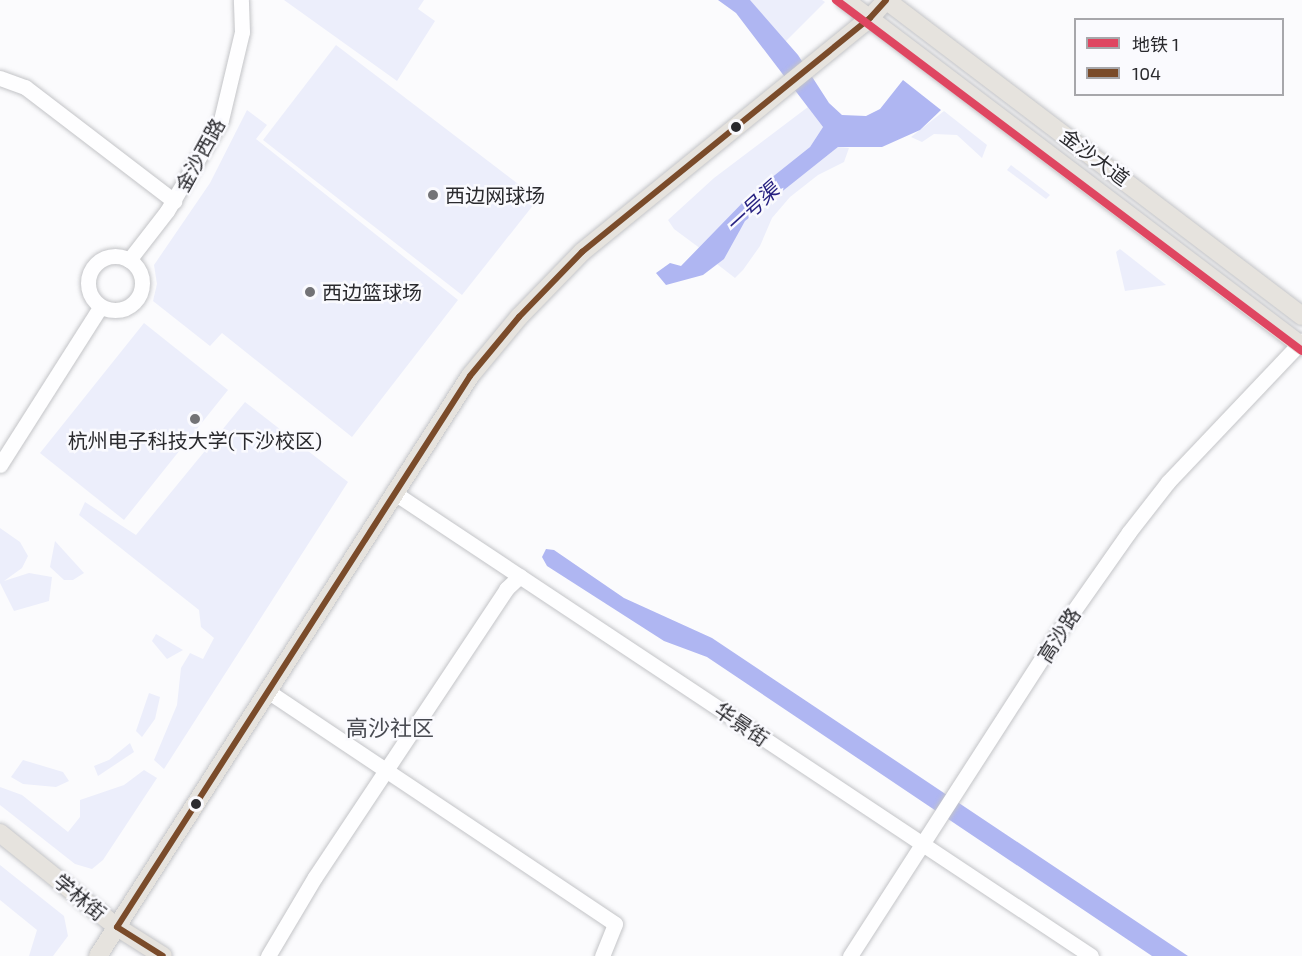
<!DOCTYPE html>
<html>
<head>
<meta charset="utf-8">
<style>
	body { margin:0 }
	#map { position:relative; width:1302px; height:956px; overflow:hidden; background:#fbfbfd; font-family:"Exo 2","Noto Sans SC",sans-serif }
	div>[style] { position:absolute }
	.green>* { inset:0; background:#eceefb }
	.water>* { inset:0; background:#afb6f2 }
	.roads { filter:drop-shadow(0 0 2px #c3c4c7) drop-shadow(0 0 2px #c3c4c7) }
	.minor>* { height:15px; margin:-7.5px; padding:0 7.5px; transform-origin:7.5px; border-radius:7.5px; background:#fefeff }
	.minor>.ring { margin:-7.5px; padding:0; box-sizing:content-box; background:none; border:15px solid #fefeff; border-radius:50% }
	.major>* { height:18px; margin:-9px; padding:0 9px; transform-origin:9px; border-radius:9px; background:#e6e3de }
	.bus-1>* { height:6px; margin:-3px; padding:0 3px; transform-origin:3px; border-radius:3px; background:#7a4b2a }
	.metro-1>* { height:8px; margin:-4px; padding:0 4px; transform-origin:4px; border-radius:4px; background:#df4661 }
	.dots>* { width:16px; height:16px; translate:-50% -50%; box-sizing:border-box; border:3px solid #fafafe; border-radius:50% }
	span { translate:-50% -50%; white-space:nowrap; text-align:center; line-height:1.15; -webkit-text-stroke:5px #fafafe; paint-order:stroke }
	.street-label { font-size:20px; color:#2a2a2e }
	.poi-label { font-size:20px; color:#2a2a2e }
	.left { translate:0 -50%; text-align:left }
	.water-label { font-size:21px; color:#272181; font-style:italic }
	.quarter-label { font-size:22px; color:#484a51 }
	.legend { position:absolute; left:1074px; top:18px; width:210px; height:78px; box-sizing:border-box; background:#fafafe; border:2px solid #a7a7ab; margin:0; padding:8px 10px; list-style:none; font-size:18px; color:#2a2a2e }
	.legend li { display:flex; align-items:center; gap:12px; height:30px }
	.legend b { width:30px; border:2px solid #a7a7ab }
</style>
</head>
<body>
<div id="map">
	<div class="green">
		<div style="clip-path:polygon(284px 0,424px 0,418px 9px,435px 21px,397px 81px)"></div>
		<div style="clip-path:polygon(729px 0,822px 0,825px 2px,775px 52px)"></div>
		<div style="clip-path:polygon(336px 45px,538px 199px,462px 295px,263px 140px)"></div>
		<div style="clip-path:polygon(808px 107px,823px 127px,810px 147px,751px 194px,701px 249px,674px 229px,668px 220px,714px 178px)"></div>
		<div style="clip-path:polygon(247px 110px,267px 125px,256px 139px,458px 300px,352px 437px,222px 333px,210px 346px,153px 301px,157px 284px,154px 265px,210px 183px)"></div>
		<div style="clip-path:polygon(944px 111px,987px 145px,982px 158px,957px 135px,934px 134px,922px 142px,911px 137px)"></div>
		<div style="clip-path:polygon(838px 147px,849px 148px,844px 162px,818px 175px,790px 197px,772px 218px,760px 246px,743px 270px,735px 278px,717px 264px,745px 221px)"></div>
		<div style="clip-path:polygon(1011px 165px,1050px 195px,1046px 199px,1007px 170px)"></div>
		<div style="clip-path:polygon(1120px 249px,1166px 285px,1125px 291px,1116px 252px)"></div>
		<div style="clip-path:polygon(144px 323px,228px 390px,124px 520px,40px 453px)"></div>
		<div style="clip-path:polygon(245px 402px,348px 482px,164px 769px,154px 760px,177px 705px,181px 668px,190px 653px,203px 659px,214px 638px,201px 627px,199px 610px,79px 515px,85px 502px,136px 535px)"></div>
		<div style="clip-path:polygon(0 528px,20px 542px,28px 556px,22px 568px,4px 581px,29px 573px,52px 577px,49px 601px,14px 611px,0 583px)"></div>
		<div style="clip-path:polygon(55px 541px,84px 573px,73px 580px,64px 580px,50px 567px)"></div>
		<div style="clip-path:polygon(156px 634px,183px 650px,167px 659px,152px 641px)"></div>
		<div style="clip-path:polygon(149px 693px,160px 697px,155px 719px,142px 737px,136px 731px)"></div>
		<div style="clip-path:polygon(130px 743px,134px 752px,98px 776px,94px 766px,109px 760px)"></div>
		<div style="clip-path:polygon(23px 760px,63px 772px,69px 781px,56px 787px,23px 784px,11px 777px)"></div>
		<div style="clip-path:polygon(144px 770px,157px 778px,103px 860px,92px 869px,75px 864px,0 805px,0 787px,22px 795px,68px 832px,80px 817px,80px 800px,124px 785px)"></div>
		<div style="clip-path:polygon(0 865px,64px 916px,68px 936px,53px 956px,29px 956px,37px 930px,0 900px)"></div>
	</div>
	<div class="water">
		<div style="clip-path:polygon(718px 0,750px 0,798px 55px,829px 103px,842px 115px,866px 116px,880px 109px,903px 80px,941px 110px,920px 130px,882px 147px,838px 147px,745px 221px,724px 259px,703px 275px,666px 285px,656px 273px,670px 263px,681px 266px,751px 194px,810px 147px,823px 127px,736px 13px)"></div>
		<div style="clip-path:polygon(546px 549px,554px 550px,624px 598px,712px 638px,1188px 956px,1152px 956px,707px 657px,664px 641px,547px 566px,542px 557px)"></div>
	</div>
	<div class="roads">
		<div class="minor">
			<div style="left:0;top:78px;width:27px;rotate:20deg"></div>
			<div style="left:25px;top:87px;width:188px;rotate:37.4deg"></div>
			<div class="ring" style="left:88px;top:256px;width:39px;height:39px"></div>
			<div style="left:129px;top:260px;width:62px;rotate:-52.2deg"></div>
			<div style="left:167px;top:211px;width:106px;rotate:-59.3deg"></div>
			<div style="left:221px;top:120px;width:90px;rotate:-76.6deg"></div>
			<div style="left:242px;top:32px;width:32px;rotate:-92deg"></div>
			<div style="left:0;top:465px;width:188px;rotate:-57.6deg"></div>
			<div style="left:393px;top:492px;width:838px;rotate:33.61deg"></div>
			<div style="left:266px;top:690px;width:420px;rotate:33.8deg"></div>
			<div style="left:615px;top:924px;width:35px;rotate:112deg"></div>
			<div style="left:268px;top:956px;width:92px;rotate:-59.3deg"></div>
			<div style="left:315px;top:877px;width:346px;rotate:-56.4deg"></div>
			<div style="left:506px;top:589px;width:19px;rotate:-43deg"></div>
			<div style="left:850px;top:956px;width:393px;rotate:-57.2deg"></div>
			<div style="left:1063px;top:626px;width:115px;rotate:-54.9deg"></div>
			<div style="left:1129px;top:532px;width:63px;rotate:-52deg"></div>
			<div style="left:1168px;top:482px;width:195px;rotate:-46.5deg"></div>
		</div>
		<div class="major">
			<div style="left:845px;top:0;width:573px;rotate:37.13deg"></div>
			<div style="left:886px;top:0;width:522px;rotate:37.22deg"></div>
			<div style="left:0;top:833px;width:150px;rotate:38.8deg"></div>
			<div style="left:117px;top:927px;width:54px;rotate:32.2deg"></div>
			<div style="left:98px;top:956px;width:689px;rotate:-57.32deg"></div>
			<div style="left:470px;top:376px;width:77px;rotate:-50.3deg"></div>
			<div style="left:519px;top:317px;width:91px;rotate:-45.9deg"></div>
			<div style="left:582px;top:252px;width:371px;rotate:-39.1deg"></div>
			<div style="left:870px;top:18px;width:24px;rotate:-48deg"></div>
		</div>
	</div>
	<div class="bus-1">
		<div style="left:117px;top:927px;width:654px;rotate:-57.35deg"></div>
		<div style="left:470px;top:376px;width:77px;rotate:-50.3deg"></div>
		<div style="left:519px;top:317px;width:91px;rotate:-45.9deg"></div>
		<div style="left:582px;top:252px;width:371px;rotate:-39.1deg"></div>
		<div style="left:870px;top:18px;width:24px;rotate:-48deg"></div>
		<div style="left:117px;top:927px;width:54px;rotate:32.2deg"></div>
	</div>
	<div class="metro-1">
		<div style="left:836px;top:0;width:583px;rotate:36.99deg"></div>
	</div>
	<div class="dots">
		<div style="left:736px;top:127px;background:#2a2a2e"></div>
		<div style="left:433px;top:195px;background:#737376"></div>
		<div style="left:310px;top:292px;background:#737376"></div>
		<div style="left:195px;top:419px;background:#737376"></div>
		<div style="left:196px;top:804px;background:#2a2a2e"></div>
	</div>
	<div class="street-label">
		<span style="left:200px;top:155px;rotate:-61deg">金沙西路</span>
		<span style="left:1095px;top:157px;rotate:37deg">金沙大道</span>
		<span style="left:1059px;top:635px;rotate:-57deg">高沙路</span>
		<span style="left:742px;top:724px;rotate:34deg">华景街</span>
		<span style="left:80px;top:897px;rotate:39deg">学林街</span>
	</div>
	<div class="poi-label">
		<span class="left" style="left:445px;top:195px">西边网球场</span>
		<span class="left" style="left:322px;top:292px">西边篮球场</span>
		<span style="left:195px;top:440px">杭州电子科技大学(下沙校区)</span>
	</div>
	<div class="water-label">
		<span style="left:752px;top:207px;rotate:-42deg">一号渠</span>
	</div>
	<div class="quarter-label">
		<span style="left:390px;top:728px">高沙社区</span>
	</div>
	<ul class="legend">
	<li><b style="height:8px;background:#df4661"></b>地铁 1</li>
	<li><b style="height:8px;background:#7a4b2a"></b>104</li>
	</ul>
</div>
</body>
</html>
